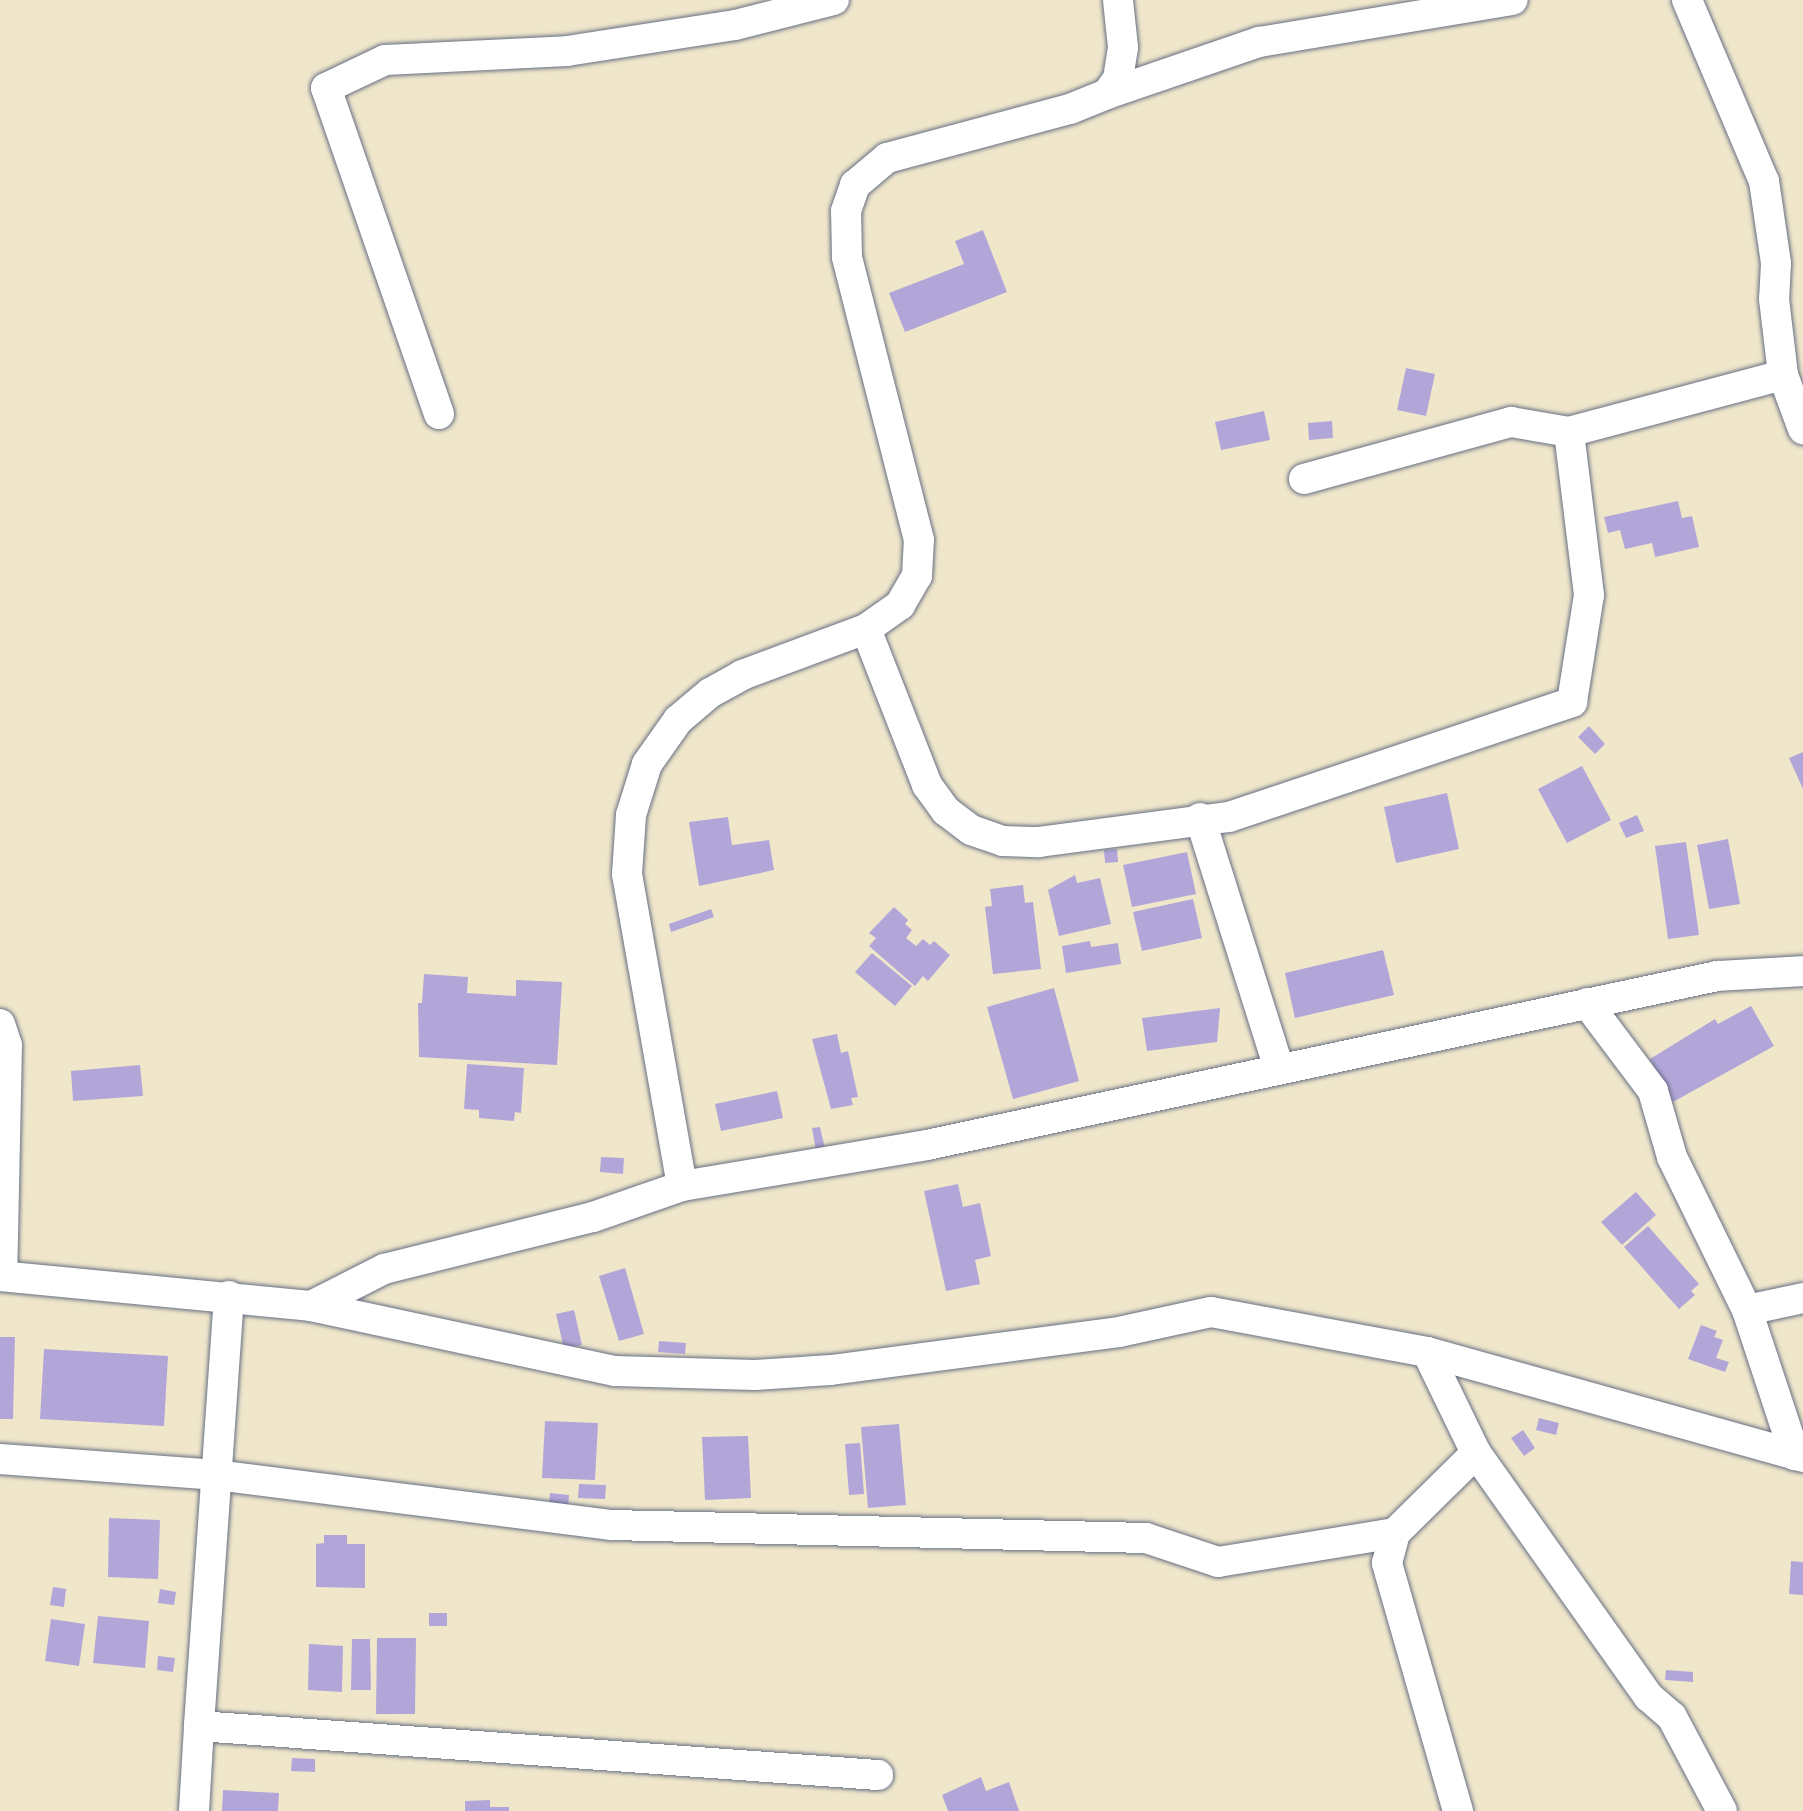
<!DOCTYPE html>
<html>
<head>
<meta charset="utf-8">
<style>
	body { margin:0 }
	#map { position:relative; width:1803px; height:1811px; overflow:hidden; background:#f0e7cb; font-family:Pangolin,sans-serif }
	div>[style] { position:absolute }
	.building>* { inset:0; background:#b2a6d9 }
	.roads { filter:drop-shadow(0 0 2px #666f84) drop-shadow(0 0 2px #666f84) }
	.minor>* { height:30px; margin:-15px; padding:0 15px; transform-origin:15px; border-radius:15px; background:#fff }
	span { translate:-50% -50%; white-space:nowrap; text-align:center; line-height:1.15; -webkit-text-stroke:8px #fcf5e5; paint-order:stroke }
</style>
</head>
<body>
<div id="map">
	<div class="building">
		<div style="clip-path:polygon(983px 230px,1007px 292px,905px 332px,889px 293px,964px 264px,955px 241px)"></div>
		<div style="clip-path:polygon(1406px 368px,1435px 374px,1426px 416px,1397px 410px)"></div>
		<div style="clip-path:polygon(1264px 411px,1270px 440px,1221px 450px,1215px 422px)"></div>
		<div style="clip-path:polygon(1332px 421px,1333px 438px,1309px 440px,1308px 423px)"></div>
		<div style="clip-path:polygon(1678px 501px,1682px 518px,1692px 516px,1699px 547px,1655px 557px,1652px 543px,1625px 549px,1620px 530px,1608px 533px,1604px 517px)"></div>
		<div style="clip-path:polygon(1589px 726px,1605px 744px,1595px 754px,1578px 737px)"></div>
		<div style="clip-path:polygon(1803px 752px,1803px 789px,1789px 758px)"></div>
		<div style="clip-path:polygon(1582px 766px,1611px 820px,1567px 843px,1538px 789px)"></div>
		<div style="clip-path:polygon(1447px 793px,1459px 849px,1396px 863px,1384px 807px)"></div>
		<div style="clip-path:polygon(1637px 815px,1644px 831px,1626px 838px,1619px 823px)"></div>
		<div style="clip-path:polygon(728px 817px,732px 845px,769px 840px,774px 870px,699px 886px,689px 822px)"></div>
		<div style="clip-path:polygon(1728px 839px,1740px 904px,1709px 909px,1697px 845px)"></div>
		<div style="clip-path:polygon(1686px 842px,1699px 935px,1668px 939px,1655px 846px)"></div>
		<div style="clip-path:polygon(1117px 849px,1118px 862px,1105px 863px,1104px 850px)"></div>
		<div style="clip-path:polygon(1187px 852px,1196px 894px,1132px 907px,1123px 865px)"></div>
		<div style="clip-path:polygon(1075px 875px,1077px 883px,1100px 878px,1111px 924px,1059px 936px,1048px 890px)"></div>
		<div style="clip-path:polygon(1023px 885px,1025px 903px,1033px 902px,1041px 969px,993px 974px,985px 907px,992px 906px,990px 889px)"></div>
		<div style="clip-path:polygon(1193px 899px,1202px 938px,1142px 951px,1133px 912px)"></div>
		<div style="clip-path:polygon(894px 907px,908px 920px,905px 924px,912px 930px,906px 938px,916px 946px,923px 939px,930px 945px,934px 941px,950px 955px,928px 981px,923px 976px,915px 986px,869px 946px,876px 938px,869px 933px)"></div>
		<div style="clip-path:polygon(711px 909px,714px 917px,671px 932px,669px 924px)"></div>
		<div style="clip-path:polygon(1090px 941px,1091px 947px,1118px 943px,1121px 964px,1066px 973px,1062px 946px)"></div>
		<div style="clip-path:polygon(1383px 950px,1394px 995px,1295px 1018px,1285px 973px)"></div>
		<div style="clip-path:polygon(872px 953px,912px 986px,895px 1006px,855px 972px)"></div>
		<div style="clip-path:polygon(424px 974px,468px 977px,467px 993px,516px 996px,516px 980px,562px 982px,557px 1065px,419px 1057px,418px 1003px,422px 1003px)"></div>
		<div style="clip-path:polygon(1054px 988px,1079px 1081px,1013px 1099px,987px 1007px)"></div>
		<div style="clip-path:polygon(1751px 1006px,1774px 1046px,1673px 1102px,1650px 1059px,1715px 1019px,1718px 1024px)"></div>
		<div style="clip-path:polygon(1220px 1008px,1217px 1042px,1147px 1051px,1142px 1018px)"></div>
		<div style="clip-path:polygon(837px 1034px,841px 1053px,848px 1051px,858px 1097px,851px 1098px,853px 1105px,831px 1109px,812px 1039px)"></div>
		<div style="clip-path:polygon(467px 1064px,524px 1068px,521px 1113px,515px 1112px,514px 1121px,479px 1118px,479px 1110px,464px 1109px)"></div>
		<div style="clip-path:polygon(140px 1065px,143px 1096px,73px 1101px,71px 1071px)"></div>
		<div style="clip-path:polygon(777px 1091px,783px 1118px,721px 1131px,715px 1104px)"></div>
		<div style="clip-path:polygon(820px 1127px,825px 1149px,816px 1150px,812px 1128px)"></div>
		<div style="clip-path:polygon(601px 1157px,624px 1158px,623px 1174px,600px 1172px)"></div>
		<div style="clip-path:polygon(958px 1184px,963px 1207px,980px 1203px,991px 1256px,975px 1260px,980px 1284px,946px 1291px,924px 1191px)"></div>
		<div style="clip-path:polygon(1636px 1192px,1656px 1215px,1622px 1245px,1601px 1222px)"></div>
		<div style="clip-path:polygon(1648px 1226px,1699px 1284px,1691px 1291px,1695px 1295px,1679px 1309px,1624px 1247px)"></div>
		<div style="clip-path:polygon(625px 1268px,644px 1334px,619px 1341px,599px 1276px)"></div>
		<div style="clip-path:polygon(574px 1310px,582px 1345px,564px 1349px,556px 1314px)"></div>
		<div style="clip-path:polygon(1701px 1325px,1717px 1331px,1714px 1337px,1723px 1340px,1716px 1358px,1729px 1362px,1725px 1372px,1688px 1359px)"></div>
		<div style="clip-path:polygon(0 1337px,15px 1337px,13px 1419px,0 1419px)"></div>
		<div style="clip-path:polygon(659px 1341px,686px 1343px,685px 1354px,658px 1352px)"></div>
		<div style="clip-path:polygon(44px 1349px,168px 1356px,164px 1426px,40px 1419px)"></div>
		<div style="clip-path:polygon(1539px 1418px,1559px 1423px,1556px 1435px,1536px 1430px)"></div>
		<div style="clip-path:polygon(545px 1421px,598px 1423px,595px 1480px,542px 1478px)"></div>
		<div style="clip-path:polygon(899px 1424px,906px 1505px,868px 1508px,861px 1427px)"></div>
		<div style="clip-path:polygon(1523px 1430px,1535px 1448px,1524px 1456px,1511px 1438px)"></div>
		<div style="clip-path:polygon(748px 1436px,751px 1498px,705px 1500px,702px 1437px)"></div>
		<div style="clip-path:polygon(860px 1443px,864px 1494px,849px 1495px,845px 1444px)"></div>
		<div style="clip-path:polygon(579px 1484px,606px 1485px,605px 1499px,578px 1498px)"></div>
		<div style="clip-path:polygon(550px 1493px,569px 1495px,568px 1507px,549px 1506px)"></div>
		<div style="clip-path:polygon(109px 1518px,160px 1520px,158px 1579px,108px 1577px)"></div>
		<div style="clip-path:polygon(324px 1535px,347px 1535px,347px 1544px,365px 1544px,365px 1588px,316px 1587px,316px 1544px,324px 1543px)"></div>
		<div style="clip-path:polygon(1791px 1561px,1803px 1562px,1803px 1595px,1789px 1594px)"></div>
		<div style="clip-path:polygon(53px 1587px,66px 1589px,64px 1607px,50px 1605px)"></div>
		<div style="clip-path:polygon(160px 1589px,176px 1592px,174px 1605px,158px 1603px)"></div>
		<div style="clip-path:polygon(429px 1613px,447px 1613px,447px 1626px,429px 1626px)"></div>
		<div style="clip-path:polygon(98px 1616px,149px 1621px,145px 1668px,93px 1663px)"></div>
		<div style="clip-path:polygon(51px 1619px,85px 1624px,79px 1666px,45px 1661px)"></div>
		<div style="clip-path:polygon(377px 1638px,416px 1638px,415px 1714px,376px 1714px)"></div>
		<div style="clip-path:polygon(352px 1639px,370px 1639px,371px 1690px,351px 1690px)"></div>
		<div style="clip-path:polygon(309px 1644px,343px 1646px,342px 1692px,308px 1690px)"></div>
		<div style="clip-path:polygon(158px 1656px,175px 1658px,173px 1672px,157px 1670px)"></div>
		<div style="clip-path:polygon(1666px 1670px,1693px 1672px,1693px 1682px,1665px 1680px)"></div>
		<div style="clip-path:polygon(292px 1758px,315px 1759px,315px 1772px,291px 1771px)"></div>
		<div style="clip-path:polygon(981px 1777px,986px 1791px,1009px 1782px,1019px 1811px,948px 1811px,942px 1795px)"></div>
		<div style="clip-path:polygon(223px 1790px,279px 1793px,278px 1811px,222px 1811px)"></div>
		<div style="clip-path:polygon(490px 1800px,490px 1807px,509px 1807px,509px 1811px,465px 1811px,465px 1801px)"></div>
	</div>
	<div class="roads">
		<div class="minor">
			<div style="left:1687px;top:0;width:197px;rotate:67deg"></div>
			<div style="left:1764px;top:181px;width:83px;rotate:81.7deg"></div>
			<div style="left:1776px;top:263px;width:36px;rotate:93deg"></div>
			<div style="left:1774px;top:299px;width:77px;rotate:83.2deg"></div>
			<div style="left:1783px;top:375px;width:58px;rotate:69.7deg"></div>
			<div style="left:1107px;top:94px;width:161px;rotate:-18.9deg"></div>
			<div style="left:1259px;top:42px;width:257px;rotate:-9.4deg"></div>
			<div style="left:439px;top:414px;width:345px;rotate:-109.1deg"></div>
			<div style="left:326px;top:88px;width:65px;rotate:-25.4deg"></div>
			<div style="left:385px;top:60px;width:182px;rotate:-2.8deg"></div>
			<div style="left:567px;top:51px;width:170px;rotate:-8.8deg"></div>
			<div style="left:735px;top:25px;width:102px;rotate:-14.2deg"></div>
			<div style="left:1304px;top:479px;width:215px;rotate:-15.4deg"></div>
			<div style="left:1511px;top:422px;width:59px;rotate:9.8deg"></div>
			<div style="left:1569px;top:432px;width:221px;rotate:-14.9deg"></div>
			<div style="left:866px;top:629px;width:168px;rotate:68.6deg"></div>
			<div style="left:927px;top:785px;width:32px;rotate:54deg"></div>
			<div style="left:946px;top:811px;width:31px;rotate:37deg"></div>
			<div style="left:971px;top:830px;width:34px;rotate:19deg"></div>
			<div style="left:1003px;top:841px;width:36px;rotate:2deg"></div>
			<div style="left:1039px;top:842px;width:192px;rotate:-7.5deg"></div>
			<div style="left:1229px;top:817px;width:362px;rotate:-18.5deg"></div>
			<div style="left:1572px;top:702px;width:108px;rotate:-81deg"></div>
			<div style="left:1589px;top:595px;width:164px;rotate:-97deg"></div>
			<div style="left:1200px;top:818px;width:262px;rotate:72.5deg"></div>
			<div style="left:1587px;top:1003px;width:110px;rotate:53.1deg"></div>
			<div style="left:1653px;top:1091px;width:69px;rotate:73.9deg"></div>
			<div style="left:1672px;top:1157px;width:170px;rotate:63.9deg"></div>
			<div style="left:1747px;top:1310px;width:153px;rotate:71.7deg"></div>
			<div style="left:0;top:1024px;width:22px;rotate:72deg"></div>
			<div style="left:7px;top:1045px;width:231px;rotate:91.2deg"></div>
			<div style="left:682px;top:1186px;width:317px;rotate:-100deg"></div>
			<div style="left:627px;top:874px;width:59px;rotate:-86.1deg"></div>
			<div style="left:631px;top:815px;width:53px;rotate:-72.6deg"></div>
			<div style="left:647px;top:764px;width:54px;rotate:-54.8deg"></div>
			<div style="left:678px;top:720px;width:42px;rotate:-40.2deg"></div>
			<div style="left:710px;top:693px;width:37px;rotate:-29deg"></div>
			<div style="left:742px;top:675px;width:132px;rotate:-20.4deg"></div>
			<div style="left:866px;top:629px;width:42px;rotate:-35.2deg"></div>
			<div style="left:900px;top:605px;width:34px;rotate:-60deg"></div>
			<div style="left:917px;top:576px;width:36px;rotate:-87deg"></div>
			<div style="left:919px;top:540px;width:292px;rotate:-104.3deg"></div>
			<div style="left:847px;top:257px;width:46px;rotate:-91.2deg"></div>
			<div style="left:846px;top:211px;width:28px;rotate:-71deg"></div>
			<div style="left:855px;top:185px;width:42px;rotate:-40.2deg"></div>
			<div style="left:887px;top:158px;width:189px;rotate:-15deg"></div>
			<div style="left:1070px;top:109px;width:40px;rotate:-22deg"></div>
			<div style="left:1107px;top:94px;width:19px;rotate:-54deg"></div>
			<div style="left:1118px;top:79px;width:32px;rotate:-81deg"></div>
			<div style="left:1123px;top:47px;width:47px;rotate:-96.1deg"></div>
			<div style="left:0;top:1276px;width:312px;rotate:5.5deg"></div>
			<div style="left:311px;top:1306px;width:311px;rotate:12.1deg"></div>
			<div style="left:615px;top:1371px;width:140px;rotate:1.6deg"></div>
			<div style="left:755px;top:1375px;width:76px;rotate:-3.8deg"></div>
			<div style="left:831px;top:1370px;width:290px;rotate:-7.5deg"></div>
			<div style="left:1119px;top:1332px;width:94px;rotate:-12.3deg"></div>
			<div style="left:1211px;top:1312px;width:220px;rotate:10.5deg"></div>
			<div style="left:1427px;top:1352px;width:390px;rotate:15.6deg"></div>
			<div style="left:229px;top:1296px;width:431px;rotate:94deg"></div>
			<div style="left:199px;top:1726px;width:681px;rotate:4.13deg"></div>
			<div style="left:311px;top:1306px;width:82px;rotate:-26.9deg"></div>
			<div style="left:384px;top:1269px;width:215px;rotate:-14deg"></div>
			<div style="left:593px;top:1217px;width:94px;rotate:-19.2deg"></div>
			<div style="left:682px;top:1186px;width:248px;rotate:-9.5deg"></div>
			<div style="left:927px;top:1145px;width:808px;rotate:-12.07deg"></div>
			<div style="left:1717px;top:976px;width:86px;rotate:-3.3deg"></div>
			<div style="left:1747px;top:1310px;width:57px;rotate:-12.1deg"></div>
			<div style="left:1427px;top:1352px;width:112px;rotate:64.1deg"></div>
			<div style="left:1476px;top:1453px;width:299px;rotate:54.7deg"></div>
			<div style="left:1649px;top:1697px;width:30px;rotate:41deg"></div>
			<div style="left:1672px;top:1717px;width:106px;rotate:62deg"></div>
			<div style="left:0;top:1459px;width:217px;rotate:4.2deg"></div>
			<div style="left:216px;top:1475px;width:398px;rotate:7.2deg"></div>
			<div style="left:611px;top:1525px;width:535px;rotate:1.39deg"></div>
			<div style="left:1146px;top:1538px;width:76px;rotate:18.4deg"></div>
			<div style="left:1218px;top:1562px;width:179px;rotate:-9.3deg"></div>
			<div style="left:194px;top:1811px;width:85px;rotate:-86.6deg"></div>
			<div style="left:1458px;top:1811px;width:258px;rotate:-106deg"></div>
			<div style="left:1387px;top:1563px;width:31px;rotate:-75deg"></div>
			<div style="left:1395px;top:1533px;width:114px;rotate:-44.6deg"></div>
		</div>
	</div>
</div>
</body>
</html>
